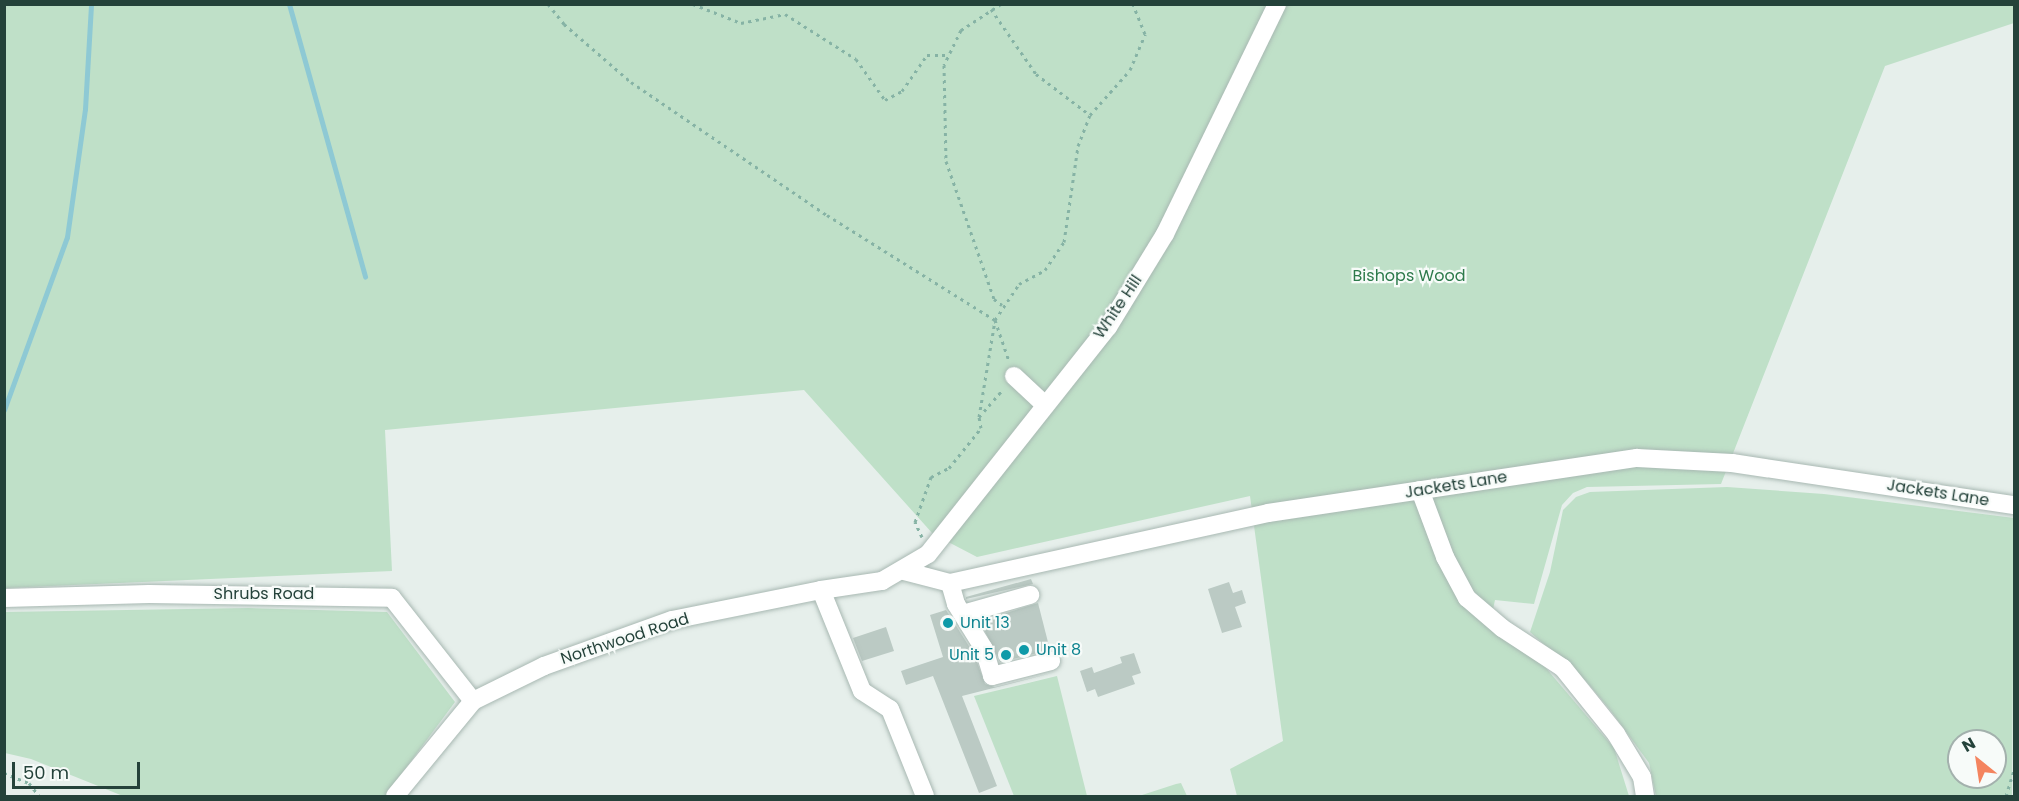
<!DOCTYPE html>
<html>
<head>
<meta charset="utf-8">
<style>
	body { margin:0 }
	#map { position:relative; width:2019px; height:801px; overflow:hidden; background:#e6efeb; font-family:Poppins,sans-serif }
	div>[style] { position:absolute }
	.green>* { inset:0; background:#bfe0c8 }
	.stream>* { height:5px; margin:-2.5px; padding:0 2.5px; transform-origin:2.5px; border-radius:2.5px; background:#8ec9d4 }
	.building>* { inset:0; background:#bbcac4 }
	.path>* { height:3px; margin-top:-1.5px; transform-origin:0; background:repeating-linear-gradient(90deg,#86b3a5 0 3px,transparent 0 7.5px) }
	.roads { filter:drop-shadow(0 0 2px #a8b8b2) drop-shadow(0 0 2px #a8b8b2) }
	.minor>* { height:18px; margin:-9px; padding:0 9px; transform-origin:9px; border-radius:9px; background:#fff }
	.dots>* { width:16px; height:16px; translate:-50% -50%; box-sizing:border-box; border:3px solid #f7fbf9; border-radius:50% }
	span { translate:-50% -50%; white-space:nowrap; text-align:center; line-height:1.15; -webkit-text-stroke:4.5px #f7fbf9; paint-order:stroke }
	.park-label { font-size:16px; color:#2d7a4b }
	.street-label { font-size:16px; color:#24423a }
	.culture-label { font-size:16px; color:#0d838f }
	.left { translate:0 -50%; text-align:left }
	.right { translate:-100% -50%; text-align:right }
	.frame { position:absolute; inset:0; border:6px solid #24423a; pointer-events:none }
	.north { position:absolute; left:1947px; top:729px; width:60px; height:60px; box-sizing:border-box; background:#f7fbf9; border:2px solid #a3b1ad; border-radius:50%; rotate:330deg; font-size:16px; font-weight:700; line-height:24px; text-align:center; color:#24423a }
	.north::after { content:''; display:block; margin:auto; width:21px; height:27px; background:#f4845f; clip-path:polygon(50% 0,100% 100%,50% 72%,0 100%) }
	.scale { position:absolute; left:12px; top:762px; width:128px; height:27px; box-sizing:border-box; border:3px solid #24423a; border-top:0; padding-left:8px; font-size:18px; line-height:21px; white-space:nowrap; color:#24423a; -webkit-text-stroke:4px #f7fbf9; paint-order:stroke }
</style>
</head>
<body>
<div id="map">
	<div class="green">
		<div style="clip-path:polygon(2014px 4px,2014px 23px,1885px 66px,1721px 484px,1587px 487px,1573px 493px,1562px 505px,1534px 604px,1495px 600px,1489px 627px,1534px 654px,1614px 748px,1629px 796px,1237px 796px,1230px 769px,1283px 741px,1250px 496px,977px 557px,933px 534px,804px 390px,385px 430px,392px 571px,5px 588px,4px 5px)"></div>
		<div style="clip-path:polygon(evenodd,1727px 487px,1824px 494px,2014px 518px,2012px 796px,1656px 796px,1649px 763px,1611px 711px,1586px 681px,1530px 632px,1550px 572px,1563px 510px,1576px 497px,1590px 492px,1727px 487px,1959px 741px,1995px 741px,1995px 777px,1959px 777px,1959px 741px)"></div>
		<div style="clip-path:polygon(249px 608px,387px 612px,455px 702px,385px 796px,123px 796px,31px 759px,5px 753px,4px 612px)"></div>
		<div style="clip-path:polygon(1057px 676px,1087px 796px,1014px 796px,974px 696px)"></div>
		<div style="clip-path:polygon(1181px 783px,1187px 796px,1139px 796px,1176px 784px)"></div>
	</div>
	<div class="stream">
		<div style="left:289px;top:4px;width:283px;rotate:74.4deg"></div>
		<div style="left:4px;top:410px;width:184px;rotate:-70deg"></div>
		<div style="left:67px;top:237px;width:129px;rotate:-82deg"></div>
		<div style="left:85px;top:109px;width:105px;rotate:-86.7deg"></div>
	</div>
	<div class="building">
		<div style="clip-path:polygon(1031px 579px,1033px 584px,966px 599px,966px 597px)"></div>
		<div style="clip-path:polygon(1229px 582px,1233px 593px,1242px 590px,1246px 603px,1235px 607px,1242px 627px,1222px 633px,1208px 589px)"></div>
		<div style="clip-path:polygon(1038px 603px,1050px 650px,1000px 662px,980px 621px)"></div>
		<div style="clip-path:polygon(946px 610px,974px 654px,985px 684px,995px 687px,1056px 672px,962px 696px,997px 786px,979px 793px,933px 676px,906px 685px,901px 671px,943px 657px,930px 615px)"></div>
		<div style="clip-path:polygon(886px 627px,894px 651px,862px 661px,853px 638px)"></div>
		<div style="clip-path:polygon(1134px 653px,1141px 673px,1132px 676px,1135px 684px,1098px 697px,1095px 689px,1087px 692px,1080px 671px,1092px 667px,1094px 673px,1122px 663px,1120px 657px)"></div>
	</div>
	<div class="path">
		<div style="left:548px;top:4px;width:26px;rotate:51deg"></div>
		<div style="left:564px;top:24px;width:89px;rotate:40.9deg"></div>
		<div style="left:631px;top:82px;width:237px;rotate:34.2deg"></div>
		<div style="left:827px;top:215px;width:198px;rotate:32deg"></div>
		<div style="left:995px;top:320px;width:43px;rotate:71.1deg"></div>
		<div style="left:693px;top:4px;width:52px;rotate:21.6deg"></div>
		<div style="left:741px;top:23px;width:45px;rotate:-11.6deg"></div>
		<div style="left:785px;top:14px;width:84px;rotate:32.4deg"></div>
		<div style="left:856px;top:59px;width:50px;rotate:54.7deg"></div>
		<div style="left:885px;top:100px;width:19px;rotate:-28deg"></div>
		<div style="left:902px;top:91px;width:44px;rotate:-55.2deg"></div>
		<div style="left:927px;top:55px;width:22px"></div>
		<div style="left:1001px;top:4px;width:48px;rotate:147deg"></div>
		<div style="left:961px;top:30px;width:39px;rotate:116deg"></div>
		<div style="left:944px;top:65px;width:96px;rotate:88.8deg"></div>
		<div style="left:946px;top:161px;width:146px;rotate:70.8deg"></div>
		<div style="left:994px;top:299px;width:10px;rotate:37deg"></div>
		<div style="left:991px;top:9px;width:79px;rotate:55.3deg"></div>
		<div style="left:1036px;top:74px;width:68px;rotate:37.2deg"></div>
		<div style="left:979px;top:417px;width:37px;rotate:-49deg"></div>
		<div style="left:922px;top:537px;width:17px;rotate:-115deg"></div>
		<div style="left:915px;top:522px;width:48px;rotate:-70.4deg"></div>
		<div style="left:931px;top:477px;width:20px;rotate:-27deg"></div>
		<div style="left:949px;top:468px;width:51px;rotate:-51.3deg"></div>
		<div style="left:981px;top:428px;width:11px;rotate:-100deg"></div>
		<div style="left:979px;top:417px;width:98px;rotate:-80.6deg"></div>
		<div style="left:995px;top:320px;width:43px;rotate:-56.3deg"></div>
		<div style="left:1019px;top:284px;width:30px;rotate:-28deg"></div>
		<div style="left:1045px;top:270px;width:34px;rotate:-56deg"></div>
		<div style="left:1064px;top:242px;width:97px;rotate:-81.7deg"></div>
		<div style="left:1078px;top:146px;width:33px;rotate:-69deg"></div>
		<div style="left:1090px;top:115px;width:60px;rotate:-48.4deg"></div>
		<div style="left:1130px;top:70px;width:39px;rotate:-67deg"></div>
		<div style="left:1145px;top:34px;width:32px;rotate:-112deg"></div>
		<div style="left:4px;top:773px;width:27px;rotate:22deg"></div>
		<div style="left:29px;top:783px;width:16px;rotate:52deg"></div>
		<div style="left:2006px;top:796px;width:28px;rotate:-73deg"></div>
	</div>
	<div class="roads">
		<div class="minor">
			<div style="left:1014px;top:376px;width:41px;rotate:43deg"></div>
			<div style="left:1420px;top:490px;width:72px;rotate:69.5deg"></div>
			<div style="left:1445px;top:557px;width:47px;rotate:61.8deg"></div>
			<div style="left:1467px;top:598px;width:46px;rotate:40.6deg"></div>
			<div style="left:1502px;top:628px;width:73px;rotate:33.3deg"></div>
			<div style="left:1563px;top:668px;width:85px;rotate:51.2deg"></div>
			<div style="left:1616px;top:734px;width:50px;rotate:58.8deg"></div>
			<div style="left:1642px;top:777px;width:19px;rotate:81deg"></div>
			<div style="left:904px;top:571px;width:48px;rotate:14.6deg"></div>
			<div style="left:950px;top:583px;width:326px;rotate:-12.4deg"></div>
			<div style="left:1268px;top:513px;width:373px;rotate:-8.5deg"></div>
			<div style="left:1637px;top:458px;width:95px;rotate:3deg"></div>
			<div style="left:1732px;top:463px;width:285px;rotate:8.5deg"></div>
			<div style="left:950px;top:583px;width:22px;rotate:74deg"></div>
			<div style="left:956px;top:604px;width:53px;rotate:58.1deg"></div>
			<div style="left:984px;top:649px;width:28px;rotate:73deg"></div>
			<div style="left:992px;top:676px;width:61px;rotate:-14.3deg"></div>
			<div style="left:821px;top:590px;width:109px;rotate:67.9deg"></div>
			<div style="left:862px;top:691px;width:33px;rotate:33deg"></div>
			<div style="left:890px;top:709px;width:94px;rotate:68.1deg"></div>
			<div style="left:4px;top:598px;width:145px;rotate:-1.6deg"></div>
			<div style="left:149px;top:594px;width:243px;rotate:0.9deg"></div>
			<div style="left:392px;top:598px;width:131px;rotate:51.8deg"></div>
			<div style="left:963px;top:614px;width:70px;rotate:-15.8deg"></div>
			<div style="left:395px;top:796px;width:123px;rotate:-50.6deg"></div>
			<div style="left:473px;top:701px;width:79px;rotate:-26.2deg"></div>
			<div style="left:544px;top:666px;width:136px;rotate:-19.8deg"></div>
			<div style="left:672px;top:620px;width:152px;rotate:-11.4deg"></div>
			<div style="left:821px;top:590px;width:62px;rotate:-8.4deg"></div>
			<div style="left:882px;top:581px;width:53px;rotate:-30.4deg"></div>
			<div style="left:928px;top:554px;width:290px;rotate:-51.6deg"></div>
			<div style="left:1108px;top:327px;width:109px;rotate:-58.5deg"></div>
			<div style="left:1165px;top:234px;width:256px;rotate:-64deg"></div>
		</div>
	</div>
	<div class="dots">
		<div style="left:948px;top:623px;background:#0f9aa8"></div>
		<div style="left:1024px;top:650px;background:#0f9aa8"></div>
		<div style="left:1006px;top:655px;background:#0f9aa8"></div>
	</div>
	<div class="park-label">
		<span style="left:1409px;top:276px">Bishops Wood</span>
	</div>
	<div class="street-label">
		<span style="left:1118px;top:307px;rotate:-56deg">White Hill</span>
		<span style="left:1456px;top:485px;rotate:-9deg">Jackets Lane</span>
		<span style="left:1938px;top:493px;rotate:9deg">Jackets Lane</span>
		<span style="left:264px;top:594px">Shrubs Road</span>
		<span style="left:625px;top:639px;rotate:-18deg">Northwood Road</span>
	</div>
	<div class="culture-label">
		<span class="left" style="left:960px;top:623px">Unit 13</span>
		<span class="left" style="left:1036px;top:650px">Unit 8</span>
		<span class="right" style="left:994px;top:655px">Unit 5</span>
	</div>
	<div class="frame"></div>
	<div class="north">N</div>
	<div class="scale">50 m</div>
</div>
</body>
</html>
